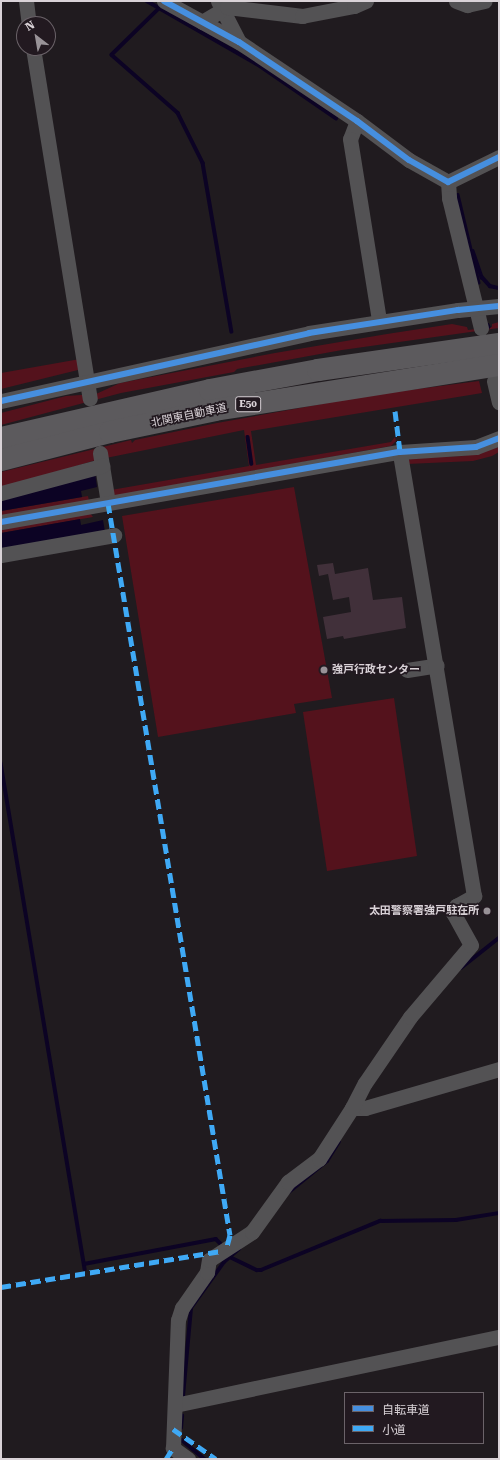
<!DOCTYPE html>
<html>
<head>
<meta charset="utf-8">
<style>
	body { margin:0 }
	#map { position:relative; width:500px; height:1460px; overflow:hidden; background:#201b1f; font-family:"Roboto Serif","Noto Sans JP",serif }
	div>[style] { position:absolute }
	.green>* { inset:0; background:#54121c }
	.water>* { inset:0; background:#0c0324 }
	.stream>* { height:3.5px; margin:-1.75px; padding:0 1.75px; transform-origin:1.75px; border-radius:1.75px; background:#0c0324 }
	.building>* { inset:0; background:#41303a }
	.minor>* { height:15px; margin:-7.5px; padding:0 7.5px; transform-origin:7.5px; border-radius:7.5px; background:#535254 }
	.highway>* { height:22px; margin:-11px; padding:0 11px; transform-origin:11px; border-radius:11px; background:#5c5a5d }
	.quiet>* { height:5px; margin-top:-2.5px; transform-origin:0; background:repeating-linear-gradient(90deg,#3fa9f5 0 10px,transparent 0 15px) }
	.cycleway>* { height:6px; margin:-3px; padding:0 3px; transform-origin:3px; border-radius:3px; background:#468fdf }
	.dots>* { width:11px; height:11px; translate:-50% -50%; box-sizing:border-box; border:2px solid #221920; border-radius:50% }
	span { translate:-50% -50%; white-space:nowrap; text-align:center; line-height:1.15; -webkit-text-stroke:3.5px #221920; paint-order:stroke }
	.shield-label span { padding:1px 3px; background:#221920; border:1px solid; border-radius:3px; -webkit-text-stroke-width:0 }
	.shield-label { font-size:10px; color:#d9d2d7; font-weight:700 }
	.street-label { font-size:11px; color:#d9d2d7 }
	.poi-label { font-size:11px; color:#d9d2d7; font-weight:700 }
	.left { translate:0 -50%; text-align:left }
	.right { translate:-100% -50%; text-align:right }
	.frame { position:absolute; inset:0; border:2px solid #d9d2d7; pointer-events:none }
	.legend { position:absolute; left:344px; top:1392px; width:140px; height:52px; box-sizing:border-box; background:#221920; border:1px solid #6b6369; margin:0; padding:5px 7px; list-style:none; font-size:12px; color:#d9d2d7 }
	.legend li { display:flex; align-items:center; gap:8px; height:20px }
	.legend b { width:20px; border:1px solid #6b6369 }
	.north { position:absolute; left:16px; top:16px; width:40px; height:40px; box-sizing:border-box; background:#221920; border:1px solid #6b6369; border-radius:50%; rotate:329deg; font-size:11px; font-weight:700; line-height:16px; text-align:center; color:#d9d2d7 }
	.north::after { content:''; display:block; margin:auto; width:14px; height:18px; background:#989297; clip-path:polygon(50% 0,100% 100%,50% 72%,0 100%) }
</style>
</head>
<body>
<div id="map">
	<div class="green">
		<div style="clip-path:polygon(499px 322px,499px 328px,342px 350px,237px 369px,234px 372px,121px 393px,1px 425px,1px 413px,66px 396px,96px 394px,120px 383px,275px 353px,387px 334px,452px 324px,467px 327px,468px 330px,492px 327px,492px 324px)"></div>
		<div style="clip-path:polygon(80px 359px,82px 369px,1px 389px,1px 373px)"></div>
		<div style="clip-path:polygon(479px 381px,482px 393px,476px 394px,251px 431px,256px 465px,391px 442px,395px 437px,396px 441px,391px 446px,114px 496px,111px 490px,249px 466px,244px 430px,96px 460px,1px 489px,1px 472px,131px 440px,132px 443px,135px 440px,217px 423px,371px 395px)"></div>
		<div style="clip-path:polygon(499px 447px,499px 452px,492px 456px,473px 461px,407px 464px,410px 458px,463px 456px)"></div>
		<div style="clip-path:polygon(294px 487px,332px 698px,294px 704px,296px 713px,158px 737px,122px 516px)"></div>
		<div style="clip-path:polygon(88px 496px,89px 501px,1px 516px,1px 511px)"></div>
		<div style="clip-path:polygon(90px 513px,93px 517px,1px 533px,1px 529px)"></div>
		<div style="clip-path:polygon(394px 698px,417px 856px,327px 871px,303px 712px)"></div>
	</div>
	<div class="water">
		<div style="clip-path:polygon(95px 473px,97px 487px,81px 491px,82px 497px,1px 511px,1px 498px)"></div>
		<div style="clip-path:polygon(80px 519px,81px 525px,103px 520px,105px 532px,1px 551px,1px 533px)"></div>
	</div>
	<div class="stream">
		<div style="left:147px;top:1px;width:127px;rotate:29.8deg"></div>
		<div style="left:257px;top:64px;width:96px;rotate:34.4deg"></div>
		<div style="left:160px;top:8px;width:67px;rotate:135.6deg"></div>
		<div style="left:112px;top:55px;width:88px;rotate:41.3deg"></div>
		<div style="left:178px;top:113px;width:56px;rotate:63.4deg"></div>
		<div style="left:203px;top:163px;width:171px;rotate:80.3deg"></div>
		<div style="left:458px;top:195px;width:90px;rotate:76.6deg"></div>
		<div style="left:473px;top:251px;width:28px;rotate:71deg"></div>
		<div style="left:482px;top:277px;width:12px;rotate:48deg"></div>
		<div style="left:490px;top:286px;width:9px;rotate:13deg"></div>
		<div style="left:488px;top:325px;width:2px;rotate:63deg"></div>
		<div style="left:248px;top:437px;width:27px;rotate:82deg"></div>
		<div style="left:1px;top:763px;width:513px;rotate:80.57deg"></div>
		<div style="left:461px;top:968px;width:48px;rotate:-38.3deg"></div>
		<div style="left:289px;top:1192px;width:49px;rotate:-39.2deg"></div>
		<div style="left:327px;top:1161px;width:22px;rotate:-58deg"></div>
		<div style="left:228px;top:1256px;width:32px;rotate:26deg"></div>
		<div style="left:257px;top:1270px;width:4px"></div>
		<div style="left:261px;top:1270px;width:129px;rotate:-22.4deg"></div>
		<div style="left:380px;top:1221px;width:76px;rotate:-0.8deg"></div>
		<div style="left:456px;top:1220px;width:44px;rotate:-9.2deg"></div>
		<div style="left:84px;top:1264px;width:134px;rotate:-10.7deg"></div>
		<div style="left:216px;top:1239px;width:6px;rotate:45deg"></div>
		<div style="left:183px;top:1396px;width:88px;rotate:-84.8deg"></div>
		<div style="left:191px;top:1308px;width:57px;rotate:-54.3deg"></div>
		<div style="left:224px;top:1262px;width:20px;rotate:-41deg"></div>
		<div style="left:181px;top:1428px;width:12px;rotate:-85deg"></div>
		<div style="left:182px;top:1440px;width:30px;rotate:40deg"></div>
	</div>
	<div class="building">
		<div style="clip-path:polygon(333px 563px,335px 574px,368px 568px,373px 600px,402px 597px,406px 628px,344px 639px,343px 636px,327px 639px,323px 617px,351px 612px,349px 597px,333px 600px,328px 574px,319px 576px,317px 565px)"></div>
	</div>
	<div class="minor">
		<div style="left:26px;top:1px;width:23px;rotate:83deg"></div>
		<div style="left:164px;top:1px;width:85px;rotate:28.7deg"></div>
		<div style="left:239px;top:42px;width:142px;rotate:33.8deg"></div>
		<div style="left:357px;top:121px;width:65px;rotate:36.9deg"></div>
		<div style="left:409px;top:160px;width:45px;rotate:29.4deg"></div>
		<div style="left:448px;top:182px;width:57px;rotate:-26.1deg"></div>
		<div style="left:218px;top:1px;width:46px;rotate:62.9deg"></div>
		<div style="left:456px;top:1px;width:12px;rotate:20deg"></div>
		<div style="left:467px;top:5px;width:18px;rotate:-13deg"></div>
		<div style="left:202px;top:22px;width:29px;rotate:-31deg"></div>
		<div style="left:227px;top:7px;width:76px;rotate:6.8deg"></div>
		<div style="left:302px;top:16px;width:53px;rotate:-10.9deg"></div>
		<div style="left:354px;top:6px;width:13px;rotate:-23deg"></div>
		<div style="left:33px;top:48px;width:355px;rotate:80.8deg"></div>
		<div style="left:357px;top:121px;width:19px;rotate:111deg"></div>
		<div style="left:350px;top:139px;width:184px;rotate:80.9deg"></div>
		<div style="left:448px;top:182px;width:16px;rotate:86deg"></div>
		<div style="left:449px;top:198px;width:134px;rotate:76.2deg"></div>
		<div style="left:494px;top:381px;width:22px;rotate:77deg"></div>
		<div style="left:1px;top:401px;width:315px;rotate:-12.4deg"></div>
		<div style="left:309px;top:333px;width:151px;rotate:-8.8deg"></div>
		<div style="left:458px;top:310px;width:41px;rotate:-5.6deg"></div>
		<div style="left:100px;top:453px;width:51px;rotate:80.9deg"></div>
		<div style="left:1px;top:493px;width:105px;rotate:-15deg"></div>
		<div style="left:1px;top:522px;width:405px;rotate:-10deg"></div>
		<div style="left:400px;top:452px;width:76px;rotate:-3.8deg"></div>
		<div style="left:476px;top:447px;width:25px;rotate:-21deg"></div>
		<div style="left:1px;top:555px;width:115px;rotate:-10deg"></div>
		<div style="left:407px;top:670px;width:30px;rotate:-9deg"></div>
		<div style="left:352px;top:1108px;width:13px"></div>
		<div style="left:365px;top:1108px;width:140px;rotate:-16.2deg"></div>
		<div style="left:175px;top:1405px;width:331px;rotate:-11.9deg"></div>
		<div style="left:188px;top:1459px;width:19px;rotate:-144deg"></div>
		<div style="left:173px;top:1448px;width:128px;rotate:-87.8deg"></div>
		<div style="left:178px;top:1320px;width:13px;rotate:-72deg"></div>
		<div style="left:182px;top:1308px;width:44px;rotate:-55.2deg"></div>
		<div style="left:207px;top:1272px;width:12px;rotate:-81deg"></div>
		<div style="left:209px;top:1260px;width:51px;rotate:-33.1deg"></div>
		<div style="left:252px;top:1232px;width:62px;rotate:-54.2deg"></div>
		<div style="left:288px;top:1182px;width:39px;rotate:-37deg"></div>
		<div style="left:319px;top:1159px;width:61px;rotate:-57.1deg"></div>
		<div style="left:352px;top:1108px;width:28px;rotate:-63deg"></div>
		<div style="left:365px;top:1083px;width:80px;rotate:-55.7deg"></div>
		<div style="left:410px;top:1017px;width:94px;rotate:-49.7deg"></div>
		<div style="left:471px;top:945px;width:37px;rotate:-119deg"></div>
		<div style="left:453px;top:913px;width:8px;rotate:-67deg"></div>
		<div style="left:456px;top:906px;width:21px;rotate:-29deg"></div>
		<div style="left:474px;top:896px;width:450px;rotate:-99.5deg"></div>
	</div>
	<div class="highway">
		<div style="left:1px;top:438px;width:214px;rotate:-12.9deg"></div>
		<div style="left:210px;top:390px;width:110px;rotate:-10.5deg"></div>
		<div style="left:318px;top:370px;width:183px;rotate:-8.2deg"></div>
		<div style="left:1px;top:460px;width:113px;rotate:-14.4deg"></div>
		<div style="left:110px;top:432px;width:107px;rotate:-11.8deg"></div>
		<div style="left:215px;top:410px;width:288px;rotate:-9deg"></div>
	</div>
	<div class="quiet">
		<div style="left:395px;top:411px;width:41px;rotate:83deg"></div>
		<div style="left:108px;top:503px;width:742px;rotate:80.54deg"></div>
		<div style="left:230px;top:1235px;width:11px;rotate:105deg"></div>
		<div style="left:1px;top:1287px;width:223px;rotate:-9.3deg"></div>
		<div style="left:173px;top:1429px;width:52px;rotate:34.9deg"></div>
		<div style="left:166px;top:1459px;width:13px;rotate:-58deg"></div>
	</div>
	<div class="cycleway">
		<div style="left:164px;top:1px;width:85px;rotate:28.7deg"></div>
		<div style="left:239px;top:42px;width:142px;rotate:33.8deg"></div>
		<div style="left:357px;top:121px;width:65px;rotate:36.9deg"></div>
		<div style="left:409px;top:160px;width:45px;rotate:29.4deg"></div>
		<div style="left:448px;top:182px;width:57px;rotate:-26.1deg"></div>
		<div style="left:1px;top:401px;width:315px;rotate:-12.4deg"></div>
		<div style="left:309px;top:333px;width:151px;rotate:-8.8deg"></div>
		<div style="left:458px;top:310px;width:41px;rotate:-5.6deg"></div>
		<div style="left:1px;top:522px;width:405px;rotate:-10deg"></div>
		<div style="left:400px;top:452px;width:76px;rotate:-3.8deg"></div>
		<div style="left:476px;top:447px;width:25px;rotate:-21deg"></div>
	</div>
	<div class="dots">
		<div style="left:324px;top:670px;background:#989297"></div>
		<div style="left:487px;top:911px;background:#989297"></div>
	</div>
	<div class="shield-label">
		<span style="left:248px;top:404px">E50</span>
	</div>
	<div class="street-label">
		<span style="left:189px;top:416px;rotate:-12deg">北関東自動車道</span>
	</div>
	<div class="poi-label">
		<span class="left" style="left:332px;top:670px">強戸行政センター</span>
		<span class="right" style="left:479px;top:911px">太田警察署強戸駐在所</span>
	</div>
	<div class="frame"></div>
	<ul class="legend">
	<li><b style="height:5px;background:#468fdf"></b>自転車道</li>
	<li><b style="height:5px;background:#3fa9f5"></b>小道</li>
	</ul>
	<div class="north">N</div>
</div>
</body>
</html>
